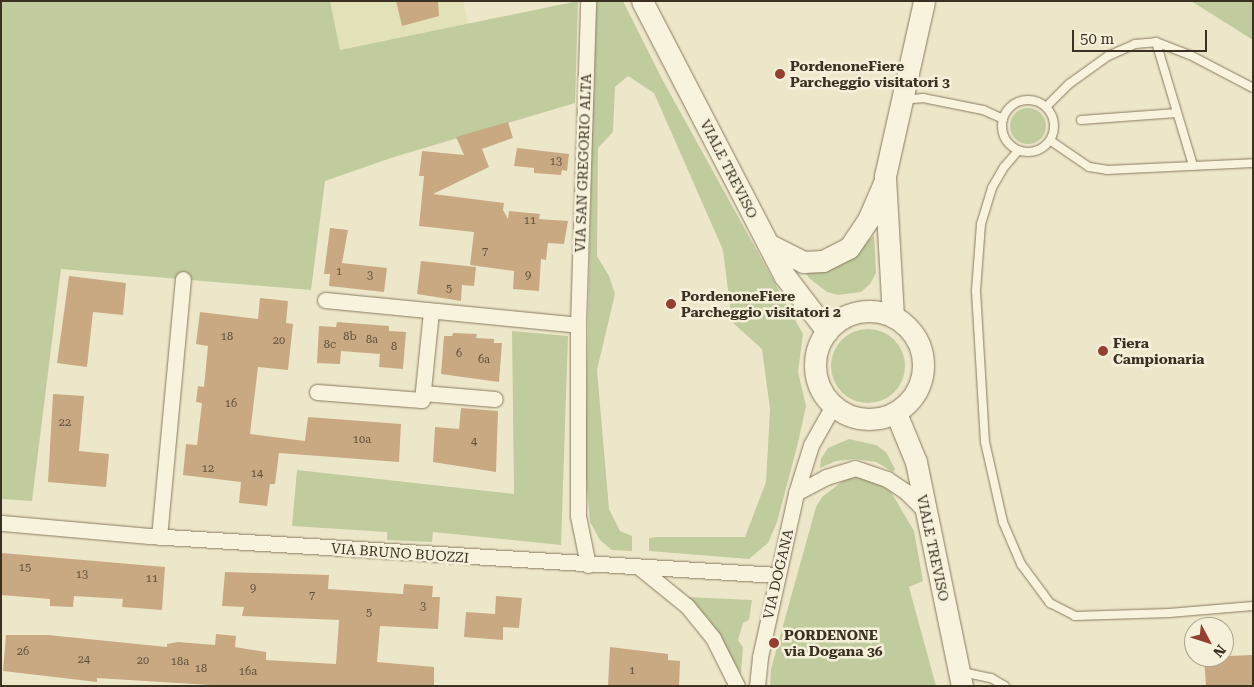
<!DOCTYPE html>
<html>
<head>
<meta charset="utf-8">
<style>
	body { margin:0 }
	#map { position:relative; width:1254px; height:687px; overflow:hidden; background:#ede7ca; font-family:"Roboto Serif",serif }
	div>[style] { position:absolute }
	.farmland>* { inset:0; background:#e2e1b8 }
	.green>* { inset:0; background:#c0cb9e }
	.round { border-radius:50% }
	.building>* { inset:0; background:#c9a982 }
	.roads { filter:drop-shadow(0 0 1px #897b5f) drop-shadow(0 0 1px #897b5f) }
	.lane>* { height:8px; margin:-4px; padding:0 4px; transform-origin:4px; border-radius:4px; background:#f8f3dd }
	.lane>.ring { margin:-4px; padding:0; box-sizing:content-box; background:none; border:8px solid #f8f3dd; border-radius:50% }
	.street>* { height:15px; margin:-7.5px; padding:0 7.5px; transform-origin:7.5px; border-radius:7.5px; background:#f8f3dd }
	.secondary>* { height:21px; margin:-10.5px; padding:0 10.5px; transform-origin:10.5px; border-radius:10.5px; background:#f8f3dd }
	.secondary>.ring { margin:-10.5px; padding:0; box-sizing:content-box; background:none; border:21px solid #f8f3dd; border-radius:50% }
	.dots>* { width:14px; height:14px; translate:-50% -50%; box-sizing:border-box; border:2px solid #f4f0d9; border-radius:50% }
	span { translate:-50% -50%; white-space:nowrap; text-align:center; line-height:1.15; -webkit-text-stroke:5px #f4f0d9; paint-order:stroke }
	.number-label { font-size:11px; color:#5e4f3a }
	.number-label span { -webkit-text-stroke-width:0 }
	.poi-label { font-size:14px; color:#3a3122; font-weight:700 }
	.left { translate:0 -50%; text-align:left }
	.street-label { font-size:14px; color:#3a3122 }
	.frame { position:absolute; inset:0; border:2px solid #3a3122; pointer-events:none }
	.north { position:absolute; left:1184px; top:617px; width:50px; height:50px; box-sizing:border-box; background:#f4f0d9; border:1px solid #aaa490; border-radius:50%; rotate:130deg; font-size:14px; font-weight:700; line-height:20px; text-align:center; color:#3a3122 }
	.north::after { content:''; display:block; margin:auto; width:18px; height:22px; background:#953f32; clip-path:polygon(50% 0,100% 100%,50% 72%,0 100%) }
	.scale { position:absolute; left:1072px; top:30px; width:135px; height:22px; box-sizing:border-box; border:2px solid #3a3122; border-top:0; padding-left:6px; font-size:15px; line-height:18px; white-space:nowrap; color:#3a3122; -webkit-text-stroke:4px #f4f0d9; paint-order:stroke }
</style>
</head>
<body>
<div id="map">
	<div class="farmland">
		<div style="clip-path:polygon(330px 1px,463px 1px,468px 24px,340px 50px)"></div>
	</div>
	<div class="green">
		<div style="clip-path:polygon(1px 1px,330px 1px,340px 50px,578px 1px,575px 103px,394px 157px,325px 181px,311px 290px,61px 269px,32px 501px,1px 499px)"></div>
		<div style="clip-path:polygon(595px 1px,623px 1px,662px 79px,803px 334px,798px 372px,806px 406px,798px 443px,777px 522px,768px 543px,749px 559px,649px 551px,649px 538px,657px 537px,745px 537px,766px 482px,770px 409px,762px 349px,732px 322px,723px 250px,654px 93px,628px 76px,615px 87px,613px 132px,598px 148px,597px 256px,609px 276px,615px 294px,597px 370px,609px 509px,620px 531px,632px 536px,632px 551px,612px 550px,600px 540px,590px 522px,585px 467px)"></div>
		<div style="clip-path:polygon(1191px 1px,1253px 1px,1253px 40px)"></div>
		<div class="round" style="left:1010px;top:108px;width:36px;height:36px"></div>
		<div style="clip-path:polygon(874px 235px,876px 273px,870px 284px,861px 292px,838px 295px,827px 292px,809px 278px,805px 272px,824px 270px,848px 261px)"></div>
		<div class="round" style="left:831px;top:329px;width:74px;height:74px"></div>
		<div style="clip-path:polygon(512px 331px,568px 336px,561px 545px,433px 532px,432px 542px,387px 540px,387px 532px,292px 526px,297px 470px,514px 494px)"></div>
		<div style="clip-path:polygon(849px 439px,876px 445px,886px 452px,895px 469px,893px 472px,876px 462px,855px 459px,836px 461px,820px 468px,821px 459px,828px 448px)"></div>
		<div style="clip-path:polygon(859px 477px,876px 482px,891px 492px,914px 531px,923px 581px,909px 587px,936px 686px,770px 686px,771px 669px,816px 507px,822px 497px,847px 478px)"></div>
		<div style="clip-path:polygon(686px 597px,752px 600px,749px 620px,743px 623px,738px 640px,743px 647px,741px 674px,708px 618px)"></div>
	</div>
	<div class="building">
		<div style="clip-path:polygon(396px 1px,438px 1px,439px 16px,402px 26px)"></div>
		<div style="clip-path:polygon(508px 122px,513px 138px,482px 149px,489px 167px,433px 194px,504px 203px,503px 210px,508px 219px,509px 211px,540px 214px,539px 219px,568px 221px,564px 244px,548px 243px,546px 260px,541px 259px,539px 291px,513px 289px,514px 271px,470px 265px,474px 232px,419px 226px,424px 176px,419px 176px,422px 151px,464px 155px,456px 137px)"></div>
		<div style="clip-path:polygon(517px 148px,569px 154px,567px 171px,562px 170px,561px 175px,534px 173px,534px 168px,514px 166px)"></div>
		<div style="clip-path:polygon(330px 228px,348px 230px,342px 263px,387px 268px,384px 292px,329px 286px,330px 274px,324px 274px)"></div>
		<div style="clip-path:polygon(421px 261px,476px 267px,474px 286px,462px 285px,461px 301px,417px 294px)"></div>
		<div style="clip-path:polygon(69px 276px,126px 283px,123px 315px,93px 312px,87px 367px,57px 363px)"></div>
		<div style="clip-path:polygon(260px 298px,288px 301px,286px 323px,293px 324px,288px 370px,258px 367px,250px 434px,305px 441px,308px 417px,401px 424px,399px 462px,279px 453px,275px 484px,270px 484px,267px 506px,239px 503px,241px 482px,183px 475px,186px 444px,197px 445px,202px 403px,196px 402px,198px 386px,204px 387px,208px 346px,196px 344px,200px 312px,258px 319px)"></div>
		<div style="clip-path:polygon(337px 322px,389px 326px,389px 331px,406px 332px,403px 369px,379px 367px,380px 354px,341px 351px,340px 364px,317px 363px,319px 326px,336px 327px)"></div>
		<div style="clip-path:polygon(453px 333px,477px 334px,476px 338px,494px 339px,494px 343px,502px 343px,499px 382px,441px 374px,444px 336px,452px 336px)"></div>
		<div style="clip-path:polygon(53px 394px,84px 396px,79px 451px,109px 454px,106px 487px,48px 482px)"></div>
		<div style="clip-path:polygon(461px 408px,498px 411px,496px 472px,433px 462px,435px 427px,459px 429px)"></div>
		<div style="clip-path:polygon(2px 553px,165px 567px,162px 610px,122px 607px,123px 599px,74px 596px,73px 607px,50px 606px,50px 599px,1px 595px)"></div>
		<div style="clip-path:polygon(225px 572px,329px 575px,328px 589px,403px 594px,404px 584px,433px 586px,432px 597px,440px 597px,438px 629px,380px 626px,377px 662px,434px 667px,434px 686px,226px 686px,97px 678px,97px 682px,3px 671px,6px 635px,48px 635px,167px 647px,167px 644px,178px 642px,215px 645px,216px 634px,236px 636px,235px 647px,266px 652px,266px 660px,336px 664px,339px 620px,242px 616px,244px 607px,222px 606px)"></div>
		<div style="clip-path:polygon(496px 596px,522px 598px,519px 628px,503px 627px,503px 640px,464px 637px,466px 612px,495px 614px)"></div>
		<div style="clip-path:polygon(610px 647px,668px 654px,668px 660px,680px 661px,679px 686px,608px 686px)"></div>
		<div style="clip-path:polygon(1253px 655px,1253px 686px,1206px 686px,1204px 657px)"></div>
	</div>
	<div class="roads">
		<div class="lane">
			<div style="left:1156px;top:42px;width:128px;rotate:73.3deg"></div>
			<div class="ring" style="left:1002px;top:100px;width:44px;height:44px"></div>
			<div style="left:903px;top:100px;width:20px;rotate:-6deg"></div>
			<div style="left:923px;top:98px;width:61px;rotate:11.3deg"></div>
			<div style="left:983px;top:110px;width:22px;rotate:24deg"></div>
			<div style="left:1046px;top:107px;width:33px;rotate:-45deg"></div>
			<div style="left:1069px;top:84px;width:48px;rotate:-35.7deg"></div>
			<div style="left:1108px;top:56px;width:30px;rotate:-24deg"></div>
			<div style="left:1135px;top:44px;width:21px;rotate:-5deg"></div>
			<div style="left:1156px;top:42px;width:36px;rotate:21deg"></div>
			<div style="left:1190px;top:55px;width:71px;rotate:27.6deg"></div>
			<div style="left:1081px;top:120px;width:96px;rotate:-4.2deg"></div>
			<div style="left:1051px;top:141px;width:46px;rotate:34.4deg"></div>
			<div style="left:1089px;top:167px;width:18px;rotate:9deg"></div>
			<div style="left:1107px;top:170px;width:146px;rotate:-2.7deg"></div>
			<div style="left:1018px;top:151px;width:21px;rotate:131deg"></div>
			<div style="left:1004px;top:167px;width:24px;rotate:120deg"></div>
			<div style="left:992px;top:188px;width:38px;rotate:107deg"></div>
			<div style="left:981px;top:224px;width:67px;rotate:94.3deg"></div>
			<div style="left:976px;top:291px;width:151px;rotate:86.6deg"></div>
			<div style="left:985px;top:442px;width:82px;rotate:77.3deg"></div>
			<div style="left:1003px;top:522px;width:46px;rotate:66.8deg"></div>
			<div style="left:1021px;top:564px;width:49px;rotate:53.4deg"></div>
			<div style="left:1050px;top:603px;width:28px;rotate:27deg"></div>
			<div style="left:1075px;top:616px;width:94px;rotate:-1.8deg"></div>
			<div style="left:1169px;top:613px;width:84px;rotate:-4.8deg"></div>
			<div style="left:962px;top:672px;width:30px;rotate:12deg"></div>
			<div style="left:991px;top:678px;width:16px;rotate:30deg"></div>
		</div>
		<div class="street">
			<div style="left:325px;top:300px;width:254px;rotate:5.6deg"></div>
			<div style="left:317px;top:392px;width:105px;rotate:4.4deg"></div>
			<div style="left:422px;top:400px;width:89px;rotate:-84.2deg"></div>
			<div style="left:423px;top:393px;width:72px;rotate:4.8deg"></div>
			<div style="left:796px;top:493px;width:34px;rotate:-28deg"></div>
			<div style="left:826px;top:477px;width:30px;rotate:-17deg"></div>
			<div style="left:855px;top:468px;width:34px;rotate:19deg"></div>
			<div style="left:887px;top:479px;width:22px;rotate:34deg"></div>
			<div style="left:905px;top:491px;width:28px;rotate:45deg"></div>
			<div style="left:1px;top:523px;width:150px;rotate:5deg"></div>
			<div style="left:150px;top:536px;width:628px;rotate:3.56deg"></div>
			<div style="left:159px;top:537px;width:259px;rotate:-84.7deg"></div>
			<div style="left:588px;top:565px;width:50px;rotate:-101.5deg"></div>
			<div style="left:578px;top:516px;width:191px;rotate:-90deg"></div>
			<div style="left:578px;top:325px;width:324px;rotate:-88.2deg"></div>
			<div style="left:640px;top:568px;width:60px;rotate:39deg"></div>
			<div style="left:687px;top:606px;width:41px;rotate:50.9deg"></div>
			<div style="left:713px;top:638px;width:54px;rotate:63.4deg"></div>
			<div style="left:757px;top:686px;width:29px;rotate:-84deg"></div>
			<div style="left:760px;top:657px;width:168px;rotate:-77.6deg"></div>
			<div style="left:796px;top:493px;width:50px;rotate:-72.6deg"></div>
			<div style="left:811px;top:445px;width:45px;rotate:-60.6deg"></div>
		</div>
		<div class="secondary">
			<div style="left:642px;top:1px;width:309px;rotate:62.6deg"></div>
			<div style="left:784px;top:275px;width:71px;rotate:52.5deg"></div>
			<div style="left:768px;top:244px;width:39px;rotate:27deg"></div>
			<div style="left:803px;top:262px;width:20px;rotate:-3deg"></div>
			<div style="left:823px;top:261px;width:29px;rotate:-27deg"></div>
			<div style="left:849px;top:248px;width:34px;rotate:-56deg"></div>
			<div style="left:868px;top:220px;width:40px;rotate:-66.6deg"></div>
			<div class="ring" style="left:815px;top:311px;width:87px;height:87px"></div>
			<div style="left:893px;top:316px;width:140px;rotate:-93.3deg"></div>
			<div style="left:885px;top:176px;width:179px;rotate:-77.4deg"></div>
			<div style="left:896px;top:413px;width:53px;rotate:67.8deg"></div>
			<div style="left:916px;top:462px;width:229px;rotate:78.4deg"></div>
		</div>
	</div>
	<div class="dots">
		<div style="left:780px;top:74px;background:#953f32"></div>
		<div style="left:671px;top:304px;background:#953f32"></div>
		<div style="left:1103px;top:351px;background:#953f32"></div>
		<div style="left:774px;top:643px;background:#953f32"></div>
	</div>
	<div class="number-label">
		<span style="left:556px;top:162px">13</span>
		<span style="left:530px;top:221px">11</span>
		<span style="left:485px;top:252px">7</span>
		<span style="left:339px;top:272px">1</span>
		<span style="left:370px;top:276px">3</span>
		<span style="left:528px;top:276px">9</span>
		<span style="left:449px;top:289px">5</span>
		<span style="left:227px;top:337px">18</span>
		<span style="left:350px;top:337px">8b</span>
		<span style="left:372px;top:340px">8a</span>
		<span style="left:279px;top:341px">20</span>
		<span style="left:330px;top:345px">8c</span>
		<span style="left:394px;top:347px">8</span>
		<span style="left:459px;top:354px">6</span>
		<span style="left:484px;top:360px">6a</span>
		<span style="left:231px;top:404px">16</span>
		<span style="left:65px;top:423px">22</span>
		<span style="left:362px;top:440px">10a</span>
		<span style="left:474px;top:442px">4</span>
		<span style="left:208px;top:469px">12</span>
		<span style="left:257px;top:474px">14</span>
		<span style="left:25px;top:568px">15</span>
		<span style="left:82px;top:575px">13</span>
		<span style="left:152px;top:579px">11</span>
		<span style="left:253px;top:589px">9</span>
		<span style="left:312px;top:596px">7</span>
		<span style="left:423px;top:607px">3</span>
		<span style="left:369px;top:613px">5</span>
		<span style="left:23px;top:652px">26</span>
		<span style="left:84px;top:660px">24</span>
		<span style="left:143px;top:661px">20</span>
		<span style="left:180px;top:662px">18a</span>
		<span style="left:201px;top:669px">18</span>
		<span style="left:632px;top:671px">1</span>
		<span style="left:248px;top:672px">16a</span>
	</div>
	<div class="poi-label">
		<span class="left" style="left:790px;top:74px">PordenoneFiere<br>Parcheggio visitatori 3</span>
		<span class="left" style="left:681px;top:304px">PordenoneFiere<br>Parcheggio visitatori 2</span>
		<span class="left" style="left:1113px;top:351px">Fiera<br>Campionaria</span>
		<span class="left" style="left:784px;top:643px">PORDENONE<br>via Dogana 36</span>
	</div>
	<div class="street-label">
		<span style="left:583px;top:163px;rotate:-88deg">VIA SAN GREGORIO ALTA</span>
		<span style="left:729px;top:169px;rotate:63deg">VIALE TREVISO</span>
		<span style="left:933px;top:548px;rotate:78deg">VIALE TREVISO</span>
		<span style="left:400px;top:553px;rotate:4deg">VIA BRUNO BUOZZI</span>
		<span style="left:778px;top:574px;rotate:-77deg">VIA DOGANA</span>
	</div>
	<div class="frame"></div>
	<div class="north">N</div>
	<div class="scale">50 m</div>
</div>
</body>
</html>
